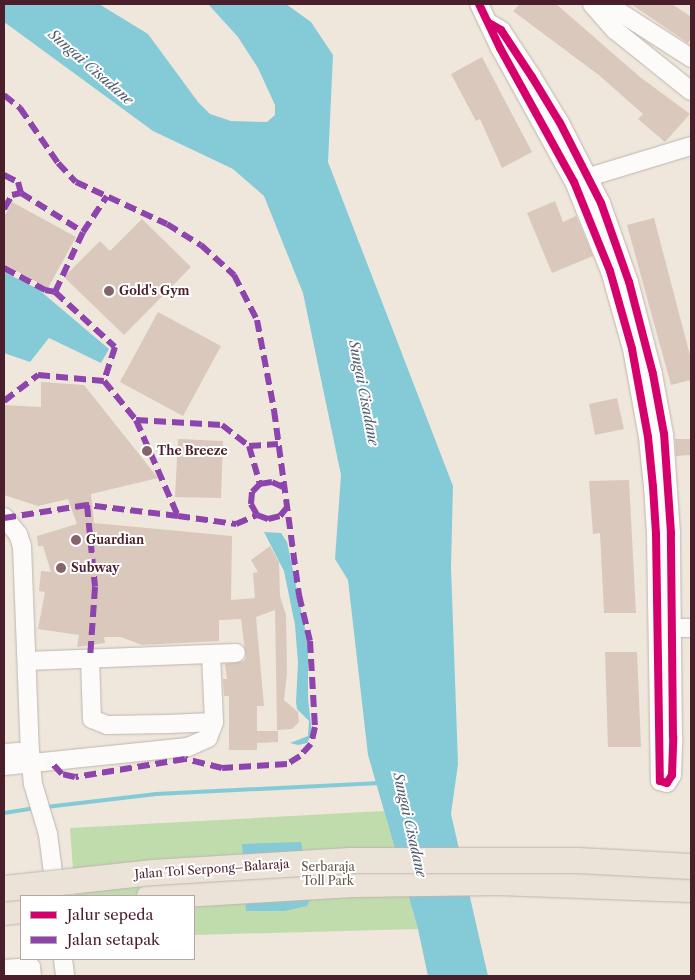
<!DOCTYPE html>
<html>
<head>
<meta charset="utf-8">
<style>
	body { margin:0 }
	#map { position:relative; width:695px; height:980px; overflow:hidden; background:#efe7dc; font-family:"Libre Caslon Text",serif }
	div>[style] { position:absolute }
	.green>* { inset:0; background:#c0dcac }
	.water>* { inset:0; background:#85cad7 }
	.stream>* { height:4px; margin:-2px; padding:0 2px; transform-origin:2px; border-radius:2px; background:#85cad7 }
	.building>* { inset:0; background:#d9c8bb }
	.roads { filter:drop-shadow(0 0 1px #beb5af) drop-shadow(0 0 1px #beb5af) }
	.minor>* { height:18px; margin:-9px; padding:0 9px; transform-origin:9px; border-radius:9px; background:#fdfbfa }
	.highway>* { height:25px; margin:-12.5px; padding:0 12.5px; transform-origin:12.5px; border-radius:12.5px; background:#ece3d8 }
	.bridges { filter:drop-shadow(0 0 1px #beb5af) drop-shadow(0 0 1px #beb5af) }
	.highway-bridge>* { height:25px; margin:-12.5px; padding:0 12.5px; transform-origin:12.5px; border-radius:12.5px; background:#ece3d8 }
	.quiet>* { height:6px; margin-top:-3px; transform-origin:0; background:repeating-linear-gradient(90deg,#8e44ad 0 12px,transparent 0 18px) }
	.cycleway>* { height:8px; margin:-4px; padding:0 4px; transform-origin:4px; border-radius:4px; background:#d6006c }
	.dots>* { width:14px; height:14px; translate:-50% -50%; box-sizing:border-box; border:2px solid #fff; border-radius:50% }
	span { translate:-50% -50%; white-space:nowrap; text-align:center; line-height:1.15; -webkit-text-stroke:4px #fff; paint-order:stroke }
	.poi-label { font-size:12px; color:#4a1f2b; font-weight:700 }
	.left { translate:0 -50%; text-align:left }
	.park-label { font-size:12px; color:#625546 }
	.street-label { font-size:12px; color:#4a1f2b }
	.water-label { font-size:14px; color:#4f5e6f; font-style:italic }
	.frame { position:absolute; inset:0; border:5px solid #4a1f2b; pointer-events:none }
	.legend { position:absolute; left:20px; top:895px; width:175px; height:65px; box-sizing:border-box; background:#fff; border:1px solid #b7a5aa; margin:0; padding:6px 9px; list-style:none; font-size:15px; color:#4a1f2b }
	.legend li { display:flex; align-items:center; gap:10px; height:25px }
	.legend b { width:25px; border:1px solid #b7a5aa }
</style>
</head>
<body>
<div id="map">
	<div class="green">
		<div style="clip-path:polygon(384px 811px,418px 929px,194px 935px,194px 896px,75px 896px,70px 828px)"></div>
	</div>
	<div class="water">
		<div style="clip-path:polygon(4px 4px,99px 4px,148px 34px,198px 102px,210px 114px,231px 121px,267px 122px,275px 115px,275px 105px,258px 68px,238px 37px,208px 4px,286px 4px,311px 22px,333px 55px,328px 162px,453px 486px,451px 567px,458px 764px,451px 814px,488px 976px,428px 976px,418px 929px,368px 755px,348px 580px,335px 559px,341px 475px,303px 293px,264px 196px,233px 169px,153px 131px,11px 27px,4px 22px)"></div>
		<div style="clip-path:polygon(4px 272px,38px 289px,109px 349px,101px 363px,49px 338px,30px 362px,4px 353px)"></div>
		<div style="clip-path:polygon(264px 532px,281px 533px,287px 542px,308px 643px,308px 699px,312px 733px,307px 743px,298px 745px,290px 743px,308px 736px,309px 721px,297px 709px,296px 702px,298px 663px,295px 625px,284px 571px)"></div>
		<div style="clip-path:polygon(301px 842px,311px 897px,307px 906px,284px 911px,246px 911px,242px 844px)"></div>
	</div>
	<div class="stream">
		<div style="left:46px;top:807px;width:111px;rotate:-6.7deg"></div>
		<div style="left:156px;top:794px;width:224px;rotate:-2.8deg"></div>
		<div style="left:4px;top:813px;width:32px;rotate:-9deg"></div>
	</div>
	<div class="building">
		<div style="clip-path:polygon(520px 4px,556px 4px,640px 77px,690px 114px,665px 142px,638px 119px,643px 114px,600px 76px,513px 11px)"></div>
		<div style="clip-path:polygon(631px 4px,672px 4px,691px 17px,691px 38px,688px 43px)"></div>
		<div style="clip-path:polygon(482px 57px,532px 152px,502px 168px,480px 119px,476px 121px,451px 74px)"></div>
		<div style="clip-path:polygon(555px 201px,563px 222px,576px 216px,593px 256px,552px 273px,527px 213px)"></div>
		<div style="clip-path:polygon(12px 202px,76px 237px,48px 288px,4px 264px,4px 217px)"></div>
		<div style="clip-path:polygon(654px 218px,691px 359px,691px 380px,671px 385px,627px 225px)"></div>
		<div style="clip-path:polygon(142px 219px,191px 267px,124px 335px,64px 277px,100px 241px,110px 251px)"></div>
		<div style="clip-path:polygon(158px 312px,221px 346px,183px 416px,120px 382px)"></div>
		<div style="clip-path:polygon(41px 382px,84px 385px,158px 478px,91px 494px,94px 523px,232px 536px,231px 600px,255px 598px,253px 573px,258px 572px,251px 560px,270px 546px,279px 562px,280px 596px,286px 615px,287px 673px,284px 700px,298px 712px,299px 722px,292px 729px,277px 730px,275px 610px,256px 617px,264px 706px,257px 706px,257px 731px,278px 731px,278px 742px,257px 743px,257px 750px,229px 750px,229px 696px,224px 696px,223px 679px,227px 679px,225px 664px,244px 661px,246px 658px,241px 619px,219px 620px,219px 641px,142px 645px,121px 637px,104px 637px,105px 643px,77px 647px,79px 635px,38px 629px,45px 592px,39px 591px,41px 571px,51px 572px,43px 546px,38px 546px,37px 536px,77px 524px,68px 499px,38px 506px,4px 495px,4px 405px,41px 407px)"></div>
		<div style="clip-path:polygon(617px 398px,624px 429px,595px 435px,589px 404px)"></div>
		<div style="clip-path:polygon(178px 439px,223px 441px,221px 498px,175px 497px)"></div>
		<div style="clip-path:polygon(675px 439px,691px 439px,691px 455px,676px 456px)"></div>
		<div style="clip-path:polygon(629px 480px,636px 613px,604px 613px,600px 533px,593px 534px,589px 481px)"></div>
		<div style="clip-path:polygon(605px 652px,637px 652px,641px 747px,608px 747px)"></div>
	</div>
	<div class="roads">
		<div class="minor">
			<div style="left:479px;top:4px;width:49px;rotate:64.5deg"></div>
			<div style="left:500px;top:48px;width:153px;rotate:61.1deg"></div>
			<div style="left:574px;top:182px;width:96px;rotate:68deg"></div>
			<div style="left:610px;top:271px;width:81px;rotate:74.2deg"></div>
			<div style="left:632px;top:349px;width:89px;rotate:79.7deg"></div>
			<div style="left:648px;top:437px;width:50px;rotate:84.3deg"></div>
			<div style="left:653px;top:487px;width:47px;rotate:86.3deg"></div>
			<div style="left:656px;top:534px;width:247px;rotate:89.1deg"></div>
			<div style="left:660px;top:781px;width:7px;rotate:16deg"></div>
			<div style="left:667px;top:783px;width:9px;rotate:-58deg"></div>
			<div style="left:672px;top:775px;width:38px;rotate:-88deg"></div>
			<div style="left:673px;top:737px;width:204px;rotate:-90.6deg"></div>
			<div style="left:671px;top:533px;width:99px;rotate:-94deg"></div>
			<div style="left:664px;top:434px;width:61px;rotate:-100.4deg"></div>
			<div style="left:653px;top:374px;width:95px;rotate:-104.6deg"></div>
			<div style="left:629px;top:282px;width:84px;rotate:-109.5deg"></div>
			<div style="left:601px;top:203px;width:90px;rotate:-117.1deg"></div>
			<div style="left:560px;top:123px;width:54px;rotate:-121.3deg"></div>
			<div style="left:532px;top:77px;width:56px;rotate:-123.4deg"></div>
			<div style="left:501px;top:30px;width:14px;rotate:-150deg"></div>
			<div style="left:592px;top:4px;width:35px;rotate:49deg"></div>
			<div style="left:615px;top:30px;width:97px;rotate:38.8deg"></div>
			<div style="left:607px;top:4px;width:100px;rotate:32.7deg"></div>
			<div style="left:579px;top:180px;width:117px;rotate:-16.9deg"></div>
			<div style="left:4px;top:517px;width:22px;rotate:51deg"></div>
			<div style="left:18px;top:534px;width:13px;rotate:72deg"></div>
			<div style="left:22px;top:546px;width:205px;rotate:87.8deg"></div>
			<div style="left:30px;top:751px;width:33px;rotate:85deg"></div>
			<div style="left:33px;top:784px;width:52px;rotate:73.3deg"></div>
			<div style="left:48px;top:834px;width:63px;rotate:82.6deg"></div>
			<div style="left:661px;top:628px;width:30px"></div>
			<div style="left:90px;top:659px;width:60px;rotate:88.1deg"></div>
			<div style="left:92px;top:719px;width:16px;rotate:22deg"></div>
			<div style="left:107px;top:725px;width:61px;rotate:-0.9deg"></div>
			<div style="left:168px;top:724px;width:46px;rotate:-2.5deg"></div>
			<div style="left:214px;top:722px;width:68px;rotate:-92.5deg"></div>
			<div style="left:27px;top:661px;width:209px;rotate:-2.2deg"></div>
			<div style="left:4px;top:753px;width:26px;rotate:-4deg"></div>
			<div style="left:4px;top:766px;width:185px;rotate:-5.9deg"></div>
			<div style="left:188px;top:747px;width:22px;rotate:-24deg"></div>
			<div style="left:208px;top:738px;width:17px;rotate:-69deg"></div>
			<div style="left:63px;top:959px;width:17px;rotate:83deg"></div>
			<div style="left:4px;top:969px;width:27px;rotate:-4deg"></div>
			<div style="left:31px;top:967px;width:9px;rotate:84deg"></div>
		</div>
		<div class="highway">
			<div style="left:149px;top:896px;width:203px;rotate:-3.4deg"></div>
			<div style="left:352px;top:884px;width:146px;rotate:-0.8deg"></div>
			<div style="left:498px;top:882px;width:193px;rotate:2.1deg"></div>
			<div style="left:4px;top:912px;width:17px;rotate:-7deg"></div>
		</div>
	</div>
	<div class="bridges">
		<div class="highway-bridge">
			<div style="left:5px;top:888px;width:149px;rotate:-6.2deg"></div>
			<div style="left:153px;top:872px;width:197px;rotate:-3.5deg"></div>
			<div style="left:350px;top:860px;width:227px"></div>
			<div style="left:577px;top:860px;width:114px;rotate:3deg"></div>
		</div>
	</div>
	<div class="quiet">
		<div style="left:4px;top:95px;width:21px;rotate:39deg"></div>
		<div style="left:20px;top:108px;width:67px;rotate:55.4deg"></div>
		<div style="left:58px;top:163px;width:26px;rotate:47deg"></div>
		<div style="left:76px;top:182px;width:100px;rotate:24.8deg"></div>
		<div style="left:167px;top:224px;width:40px;rotate:32deg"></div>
		<div style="left:201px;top:245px;width:45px;rotate:42.3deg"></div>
		<div style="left:234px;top:275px;width:51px;rotate:62.9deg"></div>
		<div style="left:257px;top:320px;width:92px;rotate:79.3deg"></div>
		<div style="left:274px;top:410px;width:187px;rotate:82.3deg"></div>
		<div style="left:299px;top:595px;width:47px;rotate:76.6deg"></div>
		<div style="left:310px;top:641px;width:86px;rotate:86.7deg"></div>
		<div style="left:315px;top:727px;width:17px;rotate:103deg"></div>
		<div style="left:311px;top:744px;width:16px;rotate:133deg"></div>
		<div style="left:300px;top:756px;width:15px;rotate:148deg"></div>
		<div style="left:287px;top:764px;width:65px;rotate:176.5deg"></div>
		<div style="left:222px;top:768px;width:38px;rotate:-166deg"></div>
		<div style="left:185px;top:759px;width:111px;rotate:170.7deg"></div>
		<div style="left:75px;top:777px;width:13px;rotate:-167deg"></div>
		<div style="left:62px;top:774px;width:18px;rotate:-133deg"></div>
		<div style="left:4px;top:175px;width:16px;rotate:27deg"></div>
		<div style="left:18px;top:182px;width:11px;rotate:75deg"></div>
		<div style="left:21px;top:193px;width:73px;rotate:32.2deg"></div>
		<div style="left:4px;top:209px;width:16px;rotate:-60deg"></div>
		<div style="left:12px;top:195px;width:9px;rotate:-13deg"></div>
		<div style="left:4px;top:268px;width:47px;rotate:28.2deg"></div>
		<div style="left:45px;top:290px;width:10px;rotate:11deg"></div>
		<div style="left:55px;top:292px;width:81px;rotate:42.5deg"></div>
		<div style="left:115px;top:347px;width:36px;rotate:108deg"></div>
		<div style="left:104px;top:381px;width:50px;rotate:50.6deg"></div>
		<div style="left:136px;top:420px;width:105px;rotate:66.4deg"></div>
		<div style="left:178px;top:516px;width:92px;rotate:-173.1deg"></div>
		<div style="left:87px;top:505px;width:84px;rotate:171.1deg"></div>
		<div style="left:55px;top:292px;width:66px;rotate:-65deg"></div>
		<div style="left:83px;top:232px;width:43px;rotate:-56.3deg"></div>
		<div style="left:4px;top:401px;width:43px;rotate:-37.4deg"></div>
		<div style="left:38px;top:375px;width:66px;rotate:5.2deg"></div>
		<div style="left:136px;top:420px;width:86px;rotate:3.3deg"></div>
		<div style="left:222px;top:425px;width:34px;rotate:38deg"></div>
		<div style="left:249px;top:446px;width:40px;rotate:74deg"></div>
		<div style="left:249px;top:446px;width:29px;rotate:-4deg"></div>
		<div style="left:283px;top:487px;width:12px;rotate:-156deg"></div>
		<div style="left:272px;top:482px;width:12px;rotate:171deg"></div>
		<div style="left:260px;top:484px;width:11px;rotate:135deg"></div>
		<div style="left:252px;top:492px;width:12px;rotate:95deg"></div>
		<div style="left:251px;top:504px;width:13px;rotate:61deg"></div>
		<div style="left:257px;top:515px;width:12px;rotate:20deg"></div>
		<div style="left:268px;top:519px;width:12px;rotate:-14deg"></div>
		<div style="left:280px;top:516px;width:13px;rotate:-51deg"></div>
		<div style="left:87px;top:505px;width:82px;rotate:84.4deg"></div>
		<div style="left:95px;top:587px;width:72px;rotate:94deg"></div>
		<div style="left:178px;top:516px;width:59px;rotate:7.9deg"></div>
		<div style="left:236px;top:524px;width:23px;rotate:-23deg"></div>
	</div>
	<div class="cycleway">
		<div style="left:479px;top:4px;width:49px;rotate:64.5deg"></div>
		<div style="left:500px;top:48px;width:153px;rotate:61.1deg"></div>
		<div style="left:574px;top:182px;width:96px;rotate:68deg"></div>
		<div style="left:610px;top:271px;width:81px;rotate:74.2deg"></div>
		<div style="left:632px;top:349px;width:89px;rotate:79.7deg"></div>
		<div style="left:648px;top:437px;width:50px;rotate:84.3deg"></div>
		<div style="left:653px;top:487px;width:47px;rotate:86.3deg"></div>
		<div style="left:656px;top:534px;width:247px;rotate:89.1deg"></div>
		<div style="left:660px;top:781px;width:7px;rotate:16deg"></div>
		<div style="left:667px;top:783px;width:9px;rotate:-58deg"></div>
		<div style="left:672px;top:775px;width:38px;rotate:-88deg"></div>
		<div style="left:673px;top:737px;width:204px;rotate:-90.6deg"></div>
		<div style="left:671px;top:533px;width:99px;rotate:-94deg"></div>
		<div style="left:664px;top:434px;width:61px;rotate:-100.4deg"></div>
		<div style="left:653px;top:374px;width:95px;rotate:-104.6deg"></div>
		<div style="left:629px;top:282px;width:84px;rotate:-109.5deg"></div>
		<div style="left:601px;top:203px;width:90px;rotate:-117.1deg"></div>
		<div style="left:560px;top:123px;width:54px;rotate:-121.3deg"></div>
		<div style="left:532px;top:77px;width:56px;rotate:-123.4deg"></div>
		<div style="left:501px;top:30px;width:14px;rotate:-150deg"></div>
	</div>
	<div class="dots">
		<div style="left:109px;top:291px;background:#846569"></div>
		<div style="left:147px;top:451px;background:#846569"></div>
		<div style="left:76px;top:540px;background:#846569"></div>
		<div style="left:61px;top:568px;background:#846569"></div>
	</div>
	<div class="poi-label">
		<span class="left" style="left:119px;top:291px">Gold's Gym</span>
		<span class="left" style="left:157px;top:451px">The Breeze</span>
		<span class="left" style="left:86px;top:540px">Guardian</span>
		<span class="left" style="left:71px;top:568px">Subway</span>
	</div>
	<div class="park-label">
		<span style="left:328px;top:874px">Serbaraja<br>Toll Park</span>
	</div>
	<div class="street-label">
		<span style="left:212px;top:869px;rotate:-4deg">Jalan Tol Serpong–Balaraja</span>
	</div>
	<div class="water-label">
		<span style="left:91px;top:67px;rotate:41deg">Sungai Cisadane</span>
		<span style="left:364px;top:393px;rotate:79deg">Sungai Cisadane</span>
		<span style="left:410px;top:825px;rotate:77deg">Sungai Cisadane</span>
	</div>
	<div class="frame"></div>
	<ul class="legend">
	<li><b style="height:6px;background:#d6006c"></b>Jalur sepeda</li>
	<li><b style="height:6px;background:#8e44ad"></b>Jalan setapak</li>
	</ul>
</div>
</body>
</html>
